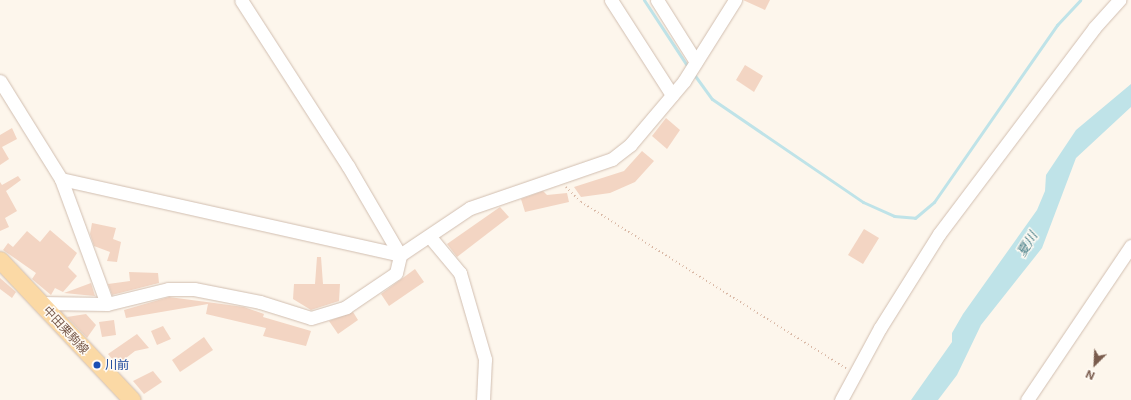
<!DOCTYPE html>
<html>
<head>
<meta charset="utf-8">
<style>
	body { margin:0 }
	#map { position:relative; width:1131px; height:400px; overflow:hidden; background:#fdf6ec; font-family:Inter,"Noto Sans JP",sans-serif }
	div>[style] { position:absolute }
	.water>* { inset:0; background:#bfe3e8 }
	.stream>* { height:3px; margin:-1.5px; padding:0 1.5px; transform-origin:1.5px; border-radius:1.5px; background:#bfe3e8 }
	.building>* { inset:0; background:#f3d5c3 }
	.path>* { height:1.5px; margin-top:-0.75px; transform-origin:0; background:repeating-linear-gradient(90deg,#d9b8a5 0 1px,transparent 0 4px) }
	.roads { filter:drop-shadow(0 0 1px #d1beb0) drop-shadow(0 0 1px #d1beb0) }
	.minor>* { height:13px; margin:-6.5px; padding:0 6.5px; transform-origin:6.5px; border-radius:6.5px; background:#fff }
	.major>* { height:17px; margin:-8.5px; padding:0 8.5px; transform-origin:8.5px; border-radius:8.5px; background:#fbd9a5 }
	.dots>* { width:11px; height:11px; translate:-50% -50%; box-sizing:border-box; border:2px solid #fffaf3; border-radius:50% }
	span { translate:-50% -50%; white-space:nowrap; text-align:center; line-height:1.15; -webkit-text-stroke:3px #fffaf3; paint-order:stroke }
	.street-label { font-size:12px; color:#7a5c4d }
	.transit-label { font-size:12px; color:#164399 }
	.left { translate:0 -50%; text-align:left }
	.water-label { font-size:13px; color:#437c86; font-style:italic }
	.north { position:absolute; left:1075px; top:344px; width:40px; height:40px; -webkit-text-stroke:3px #fffaf3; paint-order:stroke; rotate:204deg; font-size:11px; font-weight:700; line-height:16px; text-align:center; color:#7a5c4d }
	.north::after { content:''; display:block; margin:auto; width:14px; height:18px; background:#7a5c4d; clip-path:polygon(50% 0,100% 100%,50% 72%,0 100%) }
</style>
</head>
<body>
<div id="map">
	<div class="water">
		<div style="clip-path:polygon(1131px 84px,1131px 107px,1076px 158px,1042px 248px,981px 325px,957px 375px,938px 400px,911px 400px,952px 342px,952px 333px,963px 314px,1037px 210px,1045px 191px,1046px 175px,1076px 130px)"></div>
	</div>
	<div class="stream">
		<div style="left:644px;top:0;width:80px;rotate:56.7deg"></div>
		<div style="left:693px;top:73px;width:32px;rotate:54deg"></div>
		<div style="left:712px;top:99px;width:183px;rotate:34.3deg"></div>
		<div style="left:863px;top:202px;width:34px;rotate:24deg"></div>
		<div style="left:894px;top:216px;width:21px;rotate:5deg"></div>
		<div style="left:915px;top:218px;width:25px;rotate:-40deg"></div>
		<div style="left:934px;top:202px;width:216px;rotate:-55.2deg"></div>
		<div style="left:1057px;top:25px;width:34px;rotate:-47deg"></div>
	</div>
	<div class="building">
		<div style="clip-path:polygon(743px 0,770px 0,765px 10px)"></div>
		<div style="clip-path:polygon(745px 65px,763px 76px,754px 92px,736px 80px)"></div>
		<div style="clip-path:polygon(666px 118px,680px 130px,667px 149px,652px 136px)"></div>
		<div style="clip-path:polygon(12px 128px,17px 139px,2px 147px,9px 159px,0 165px,0 135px)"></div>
		<div style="clip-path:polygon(642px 151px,654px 161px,635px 182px,610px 193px,581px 197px,574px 187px,624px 171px)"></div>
		<div style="clip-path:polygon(18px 176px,21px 180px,6px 191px,17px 211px,5px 218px,9px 227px,0 231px,0 182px,2px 185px)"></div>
		<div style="clip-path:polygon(543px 191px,547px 195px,567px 193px,569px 202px,525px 212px,521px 199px)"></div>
		<div style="clip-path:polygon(500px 207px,509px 217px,457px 257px,447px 244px)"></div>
		<div style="clip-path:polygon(92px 223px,116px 228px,113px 239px,121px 242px,117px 262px,107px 261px,110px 252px,94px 246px,90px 234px)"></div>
		<div style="clip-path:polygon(864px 229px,879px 238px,863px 264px,848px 255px)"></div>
		<div style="clip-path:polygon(50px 230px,77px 253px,68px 267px,77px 276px,63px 292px,55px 288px,51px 295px,32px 279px,36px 273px,3px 250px,8px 243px,13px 247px,27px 231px,40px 242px)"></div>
		<div style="clip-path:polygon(317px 257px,321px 257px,323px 284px,340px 284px,339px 301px,311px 310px,293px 299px,294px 284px,315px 284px)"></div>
		<div style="clip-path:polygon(415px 269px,424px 282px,389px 306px,381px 294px)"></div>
		<div style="clip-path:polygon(129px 272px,158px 273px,159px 283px,112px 295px,108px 284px,130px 281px)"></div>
		<div style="clip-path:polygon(0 278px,16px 292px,12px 298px,0 289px)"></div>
		<div style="clip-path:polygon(91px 283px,95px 296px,64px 293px)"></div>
		<div style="clip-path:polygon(169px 297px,244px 307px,264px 314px,263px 317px,311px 331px,306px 346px,263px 336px,266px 328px,206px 314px,208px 304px,126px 318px,124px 310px)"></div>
		<div style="clip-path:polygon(353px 312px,358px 320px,338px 334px,329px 321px)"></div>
		<div style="clip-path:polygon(86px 314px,96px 325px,87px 338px,67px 317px)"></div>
		<div style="clip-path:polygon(114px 320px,116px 335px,102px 337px,99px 322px)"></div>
		<div style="clip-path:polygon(163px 326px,171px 339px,157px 345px,151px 331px)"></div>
		<div style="clip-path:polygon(137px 334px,149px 348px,135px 351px,117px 365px,108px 354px)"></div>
		<div style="clip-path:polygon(204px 337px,213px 350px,180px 372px,172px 360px)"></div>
		<div style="clip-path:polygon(153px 371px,162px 382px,144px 394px,133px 381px)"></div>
	</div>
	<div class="path">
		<div style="left:566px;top:187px;width:21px;rotate:45deg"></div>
		<div style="left:581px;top:202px;width:313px;rotate:32.1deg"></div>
	</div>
	<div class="roads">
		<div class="minor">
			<div style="left:611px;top:0;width:113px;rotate:57.3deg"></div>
			<div style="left:657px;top:0;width:73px;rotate:57.8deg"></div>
			<div style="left:0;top:81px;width:115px;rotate:58.1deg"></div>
			<div style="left:61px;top:179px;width:133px;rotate:69.8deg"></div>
			<div style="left:61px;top:179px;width:347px;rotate:12.6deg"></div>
			<div style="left:400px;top:255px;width:84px;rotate:-33.9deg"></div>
			<div style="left:470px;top:208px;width:150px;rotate:-19deg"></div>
			<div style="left:612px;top:159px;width:23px;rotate:-38deg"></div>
			<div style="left:630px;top:145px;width:84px;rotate:-49.8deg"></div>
			<div style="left:684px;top:81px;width:96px;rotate:-57.8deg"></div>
			<div style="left:430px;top:237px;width:47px;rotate:50.2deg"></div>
			<div style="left:460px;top:273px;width:90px;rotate:73.8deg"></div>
			<div style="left:485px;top:359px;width:41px;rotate:92.8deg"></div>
			<div style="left:40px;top:303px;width:67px;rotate:0.9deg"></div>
			<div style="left:107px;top:304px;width:63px;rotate:-13.8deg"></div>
			<div style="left:168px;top:289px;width:26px"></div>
			<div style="left:194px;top:289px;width:67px;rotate:11.1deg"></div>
			<div style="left:260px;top:302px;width:53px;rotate:17.4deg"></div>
			<div style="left:311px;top:318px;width:37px;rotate:-17deg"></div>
			<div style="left:346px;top:307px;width:60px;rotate:-34.2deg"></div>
			<div style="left:396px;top:273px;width:18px;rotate:-77deg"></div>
			<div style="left:400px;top:255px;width:103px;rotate:-120.3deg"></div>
			<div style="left:348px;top:166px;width:197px;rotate:-122.8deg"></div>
			<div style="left:841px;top:400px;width:82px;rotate:-61.6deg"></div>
			<div style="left:880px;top:328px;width:111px;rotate:-57.9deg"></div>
			<div style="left:939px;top:234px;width:258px;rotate:-53deg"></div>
			<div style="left:1094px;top:28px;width:38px;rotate:-48deg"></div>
			<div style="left:1027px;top:400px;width:186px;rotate:-56deg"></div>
		</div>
		<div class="major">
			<div style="left:0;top:260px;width:192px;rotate:46.7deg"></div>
		</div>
	</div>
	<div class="dots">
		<div style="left:97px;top:365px;background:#1a4fb4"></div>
	</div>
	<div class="street-label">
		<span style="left:66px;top:330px;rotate:47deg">中田栗駒線</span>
	</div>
	<div class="transit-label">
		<span class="left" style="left:105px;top:365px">川前</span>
	</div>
	<div class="water-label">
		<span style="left:1027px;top:244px;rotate:-58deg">夏川</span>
	</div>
	<div class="north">N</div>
</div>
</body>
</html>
